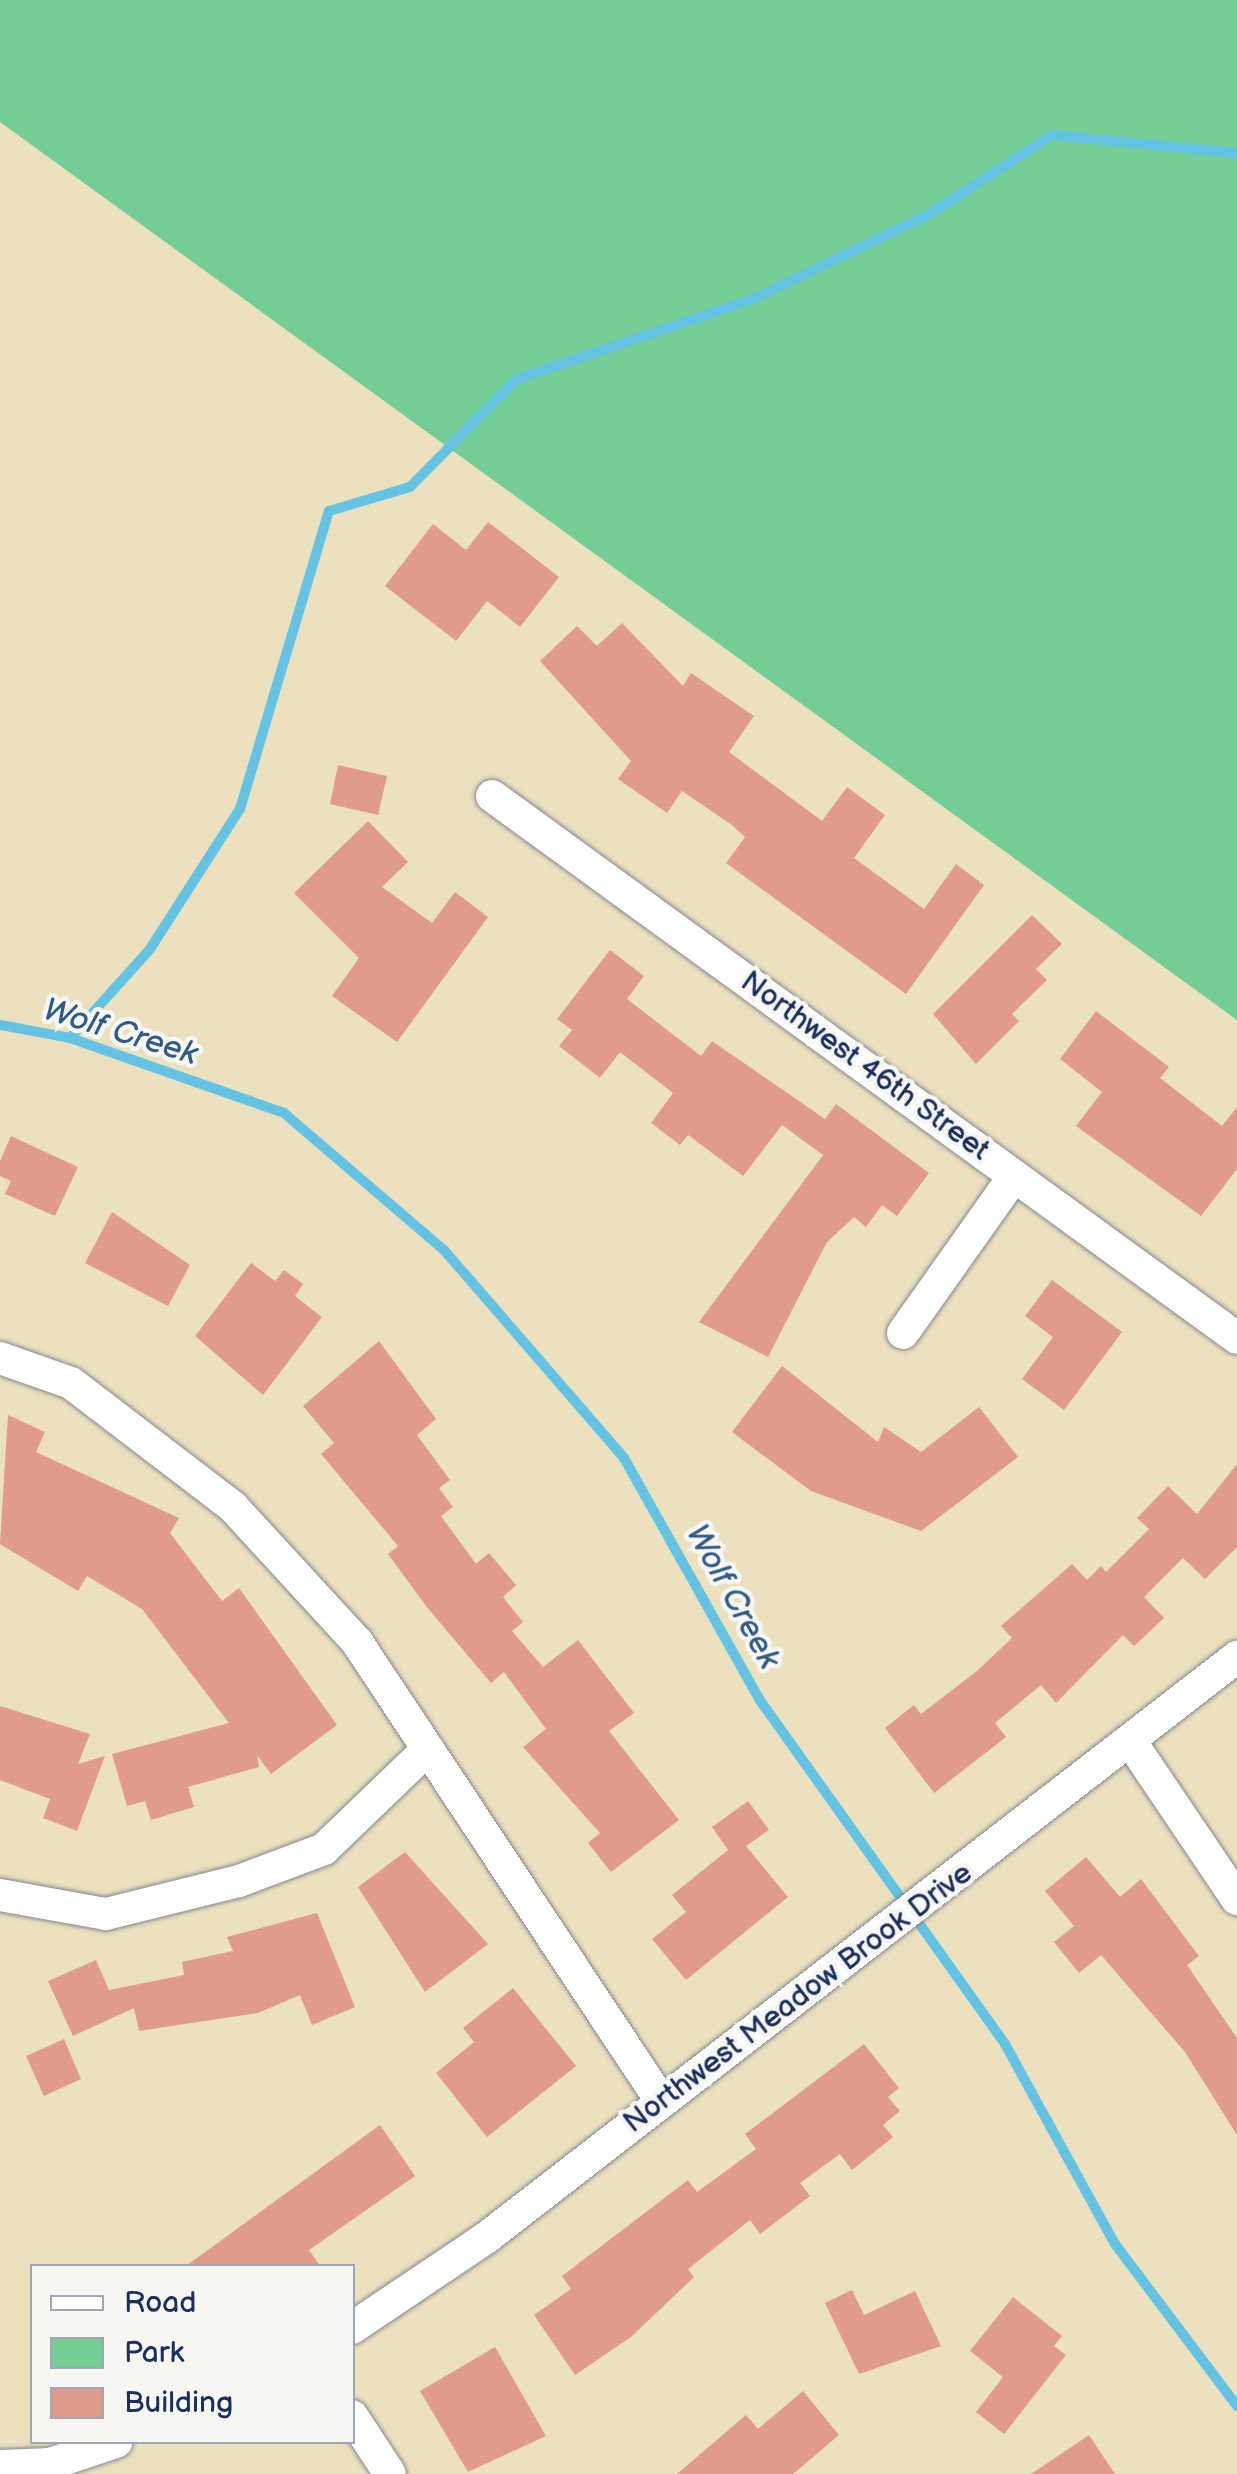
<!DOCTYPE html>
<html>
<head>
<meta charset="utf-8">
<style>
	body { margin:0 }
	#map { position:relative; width:1237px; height:2474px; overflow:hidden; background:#ebe1bf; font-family:"Balsamiq Sans",sans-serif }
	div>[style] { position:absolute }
	.green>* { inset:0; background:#73cd95 }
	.stream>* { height:10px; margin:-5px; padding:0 5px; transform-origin:5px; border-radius:5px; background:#64c3e2 }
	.building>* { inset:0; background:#e09b8d }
	.roads { filter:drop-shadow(0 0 2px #83888e) drop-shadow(0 0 2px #83888e) }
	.minor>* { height:32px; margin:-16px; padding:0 16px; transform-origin:16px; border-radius:16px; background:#fff }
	span { translate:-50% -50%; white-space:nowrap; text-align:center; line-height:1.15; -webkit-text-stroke:9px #f6f6f2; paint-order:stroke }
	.street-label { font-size:30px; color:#1b2f5e }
	.water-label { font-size:32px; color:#315b86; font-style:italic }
	.legend { position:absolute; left:30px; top:2264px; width:325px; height:180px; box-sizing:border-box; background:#f6f6f2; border:2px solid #9ea6b7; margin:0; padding:12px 18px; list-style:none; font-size:30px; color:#1b2f5e }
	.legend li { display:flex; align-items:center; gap:20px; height:50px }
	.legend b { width:50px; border:2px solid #9ea6b7 }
</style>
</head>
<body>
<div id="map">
	<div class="green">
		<div style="clip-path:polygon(0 0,1237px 0,1237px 1020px,0 122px)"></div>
	</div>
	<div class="stream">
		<div style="left:0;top:1025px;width:71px;rotate:10.5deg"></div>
		<div style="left:70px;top:1038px;width:227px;rotate:19.3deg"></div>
		<div style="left:284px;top:1113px;width:211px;rotate:40.6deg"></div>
		<div style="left:444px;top:1250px;width:275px;rotate:49.1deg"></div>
		<div style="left:624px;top:1458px;width:276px;rotate:60.7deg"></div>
		<div style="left:759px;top:1699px;width:424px;rotate:54.5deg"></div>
		<div style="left:1005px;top:2044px;width:228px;rotate:61.2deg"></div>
		<div style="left:1115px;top:2244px;width:203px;rotate:53deg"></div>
		<div style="left:70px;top:1038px;width:120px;rotate:-48deg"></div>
		<div style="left:150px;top:949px;width:166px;rotate:-57.3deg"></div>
		<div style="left:240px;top:809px;width:311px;rotate:-73.4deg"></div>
		<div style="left:329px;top:511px;width:84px;rotate:-16.5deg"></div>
		<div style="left:410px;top:487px;width:152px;rotate:-45.3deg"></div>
		<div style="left:517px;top:379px;width:247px;rotate:-18.7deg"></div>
		<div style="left:751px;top:300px;width:196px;rotate:-25.7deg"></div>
		<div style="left:928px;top:215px;width:148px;rotate:-32.8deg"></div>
		<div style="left:1052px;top:135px;width:186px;rotate:5.6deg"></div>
	</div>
	<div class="building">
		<div style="clip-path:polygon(488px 522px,559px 577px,520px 627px,487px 601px,456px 641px,385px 586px,433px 524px,466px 550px)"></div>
		<div style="clip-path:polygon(622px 623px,683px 686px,691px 673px,754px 716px,729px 752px,822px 821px,847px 787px,885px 815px,854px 858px,924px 909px,956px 864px,984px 885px,906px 994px,726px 863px,745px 837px,732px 825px,682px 791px,667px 813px,618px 779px,631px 761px,540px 661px,577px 626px,597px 646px)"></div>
		<div style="clip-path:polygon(338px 765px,387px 776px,378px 815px,330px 804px)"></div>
		<div style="clip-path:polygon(368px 821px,408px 862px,382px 887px,432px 923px,455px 892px,488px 917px,397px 1042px,332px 996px,359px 958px,294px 893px)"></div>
		<div style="clip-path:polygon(1032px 915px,1062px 944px,1036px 969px,1047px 980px,1012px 1014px,1019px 1021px,976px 1064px,933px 1014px)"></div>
		<div style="clip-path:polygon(610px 950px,644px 976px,627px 999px,701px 1056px,712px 1041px,825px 1119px,836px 1104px,929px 1173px,897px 1216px,882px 1205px,866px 1227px,854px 1217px,827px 1242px,768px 1357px,699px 1322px,823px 1155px,782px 1125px,743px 1176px,688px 1135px,680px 1145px,651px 1123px,673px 1093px,620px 1052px,600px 1078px,559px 1046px,572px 1030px,557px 1019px)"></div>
		<div style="clip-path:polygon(1096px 1011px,1169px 1067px,1160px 1078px,1222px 1126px,1237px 1107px,1237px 1169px,1201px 1216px,1076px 1126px,1102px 1092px,1060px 1059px)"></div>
		<div style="clip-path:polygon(11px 1136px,78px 1167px,55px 1216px,5px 1194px,11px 1181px,0 1176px,0 1161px)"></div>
		<div style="clip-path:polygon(112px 1212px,190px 1265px,168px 1306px,85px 1263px)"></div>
		<div style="clip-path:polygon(251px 1263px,275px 1281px,284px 1270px,303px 1284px,295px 1296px,322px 1317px,263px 1395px,195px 1336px)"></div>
		<div style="clip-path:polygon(1052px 1280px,1122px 1332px,1064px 1410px,1022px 1379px,1053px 1337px,1025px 1316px)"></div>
		<div style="clip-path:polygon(379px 1341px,436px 1419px,417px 1435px,450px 1480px,439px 1488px,453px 1507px,441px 1516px,476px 1564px,489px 1553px,516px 1585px,503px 1597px,523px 1622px,512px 1631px,543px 1667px,578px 1640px,634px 1713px,609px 1731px,679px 1820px,611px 1872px,588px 1843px,600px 1833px,523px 1747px,546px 1729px,504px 1672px,491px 1683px,426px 1606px,388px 1554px,398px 1546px,321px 1454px,334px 1443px,303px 1406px)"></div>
		<div style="clip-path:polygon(782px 1366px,878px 1442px,884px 1427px,921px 1452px,979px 1407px,1018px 1457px,921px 1531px,811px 1491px,732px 1432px)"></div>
		<div style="clip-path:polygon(8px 1415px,45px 1432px,36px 1452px,179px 1518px,170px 1533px,222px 1601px,239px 1588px,337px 1725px,271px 1774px,257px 1755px,259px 1767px,188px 1787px,194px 1807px,151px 1820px,145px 1801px,127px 1806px,112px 1754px,229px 1723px,142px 1609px,87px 1576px,78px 1591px,0 1544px)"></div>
		<div style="clip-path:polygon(1237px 1464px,1237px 1547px,1205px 1579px,1183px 1558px,1144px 1597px,1164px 1618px,1134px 1646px,1123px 1635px,1056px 1703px,1041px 1685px,995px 1723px,1006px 1737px,934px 1793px,885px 1728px,914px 1705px,921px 1714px,977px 1671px,1012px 1638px,1001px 1626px,1072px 1564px,1087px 1580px,1101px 1566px,1106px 1572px,1149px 1529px,1137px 1518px,1168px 1486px,1197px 1514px)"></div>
		<div style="clip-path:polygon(0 1706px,90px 1734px,78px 1764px,105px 1756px,77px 1831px,43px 1818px,50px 1799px,0 1780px)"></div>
		<div style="clip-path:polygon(748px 1801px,769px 1830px,746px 1846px,788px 1897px,686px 1980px,652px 1939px,686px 1912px,672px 1895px,728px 1850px,712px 1827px)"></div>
		<div style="clip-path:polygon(405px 1852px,488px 1944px,425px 1992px,358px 1887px)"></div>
		<div style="clip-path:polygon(1086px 1857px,1120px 1897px,1141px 1879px,1199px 1956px,1187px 1965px,1237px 2038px,1237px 2135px,1185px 2052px,1101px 1955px,1079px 1973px,1054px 1942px,1074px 1926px,1045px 1891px)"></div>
		<div style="clip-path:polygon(317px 1913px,355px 2007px,312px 2025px,300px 1995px,258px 2013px,139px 2031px,134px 2008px,73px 2036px,48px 1981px,96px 1960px,109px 1990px,184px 1975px,182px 1962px,233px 1951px,227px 1937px)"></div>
		<div style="clip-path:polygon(513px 1988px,576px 2066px,487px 2137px,436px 2073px,474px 2042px,463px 2028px)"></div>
		<div style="clip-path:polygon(64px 2039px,81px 2079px,44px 2096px,26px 2056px)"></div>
		<div style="clip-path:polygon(864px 2044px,899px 2088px,888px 2097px,900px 2111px,883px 2125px,893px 2137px,852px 2170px,840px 2154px,800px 2183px,810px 2196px,760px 2234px,750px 2220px,688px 2269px,694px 2277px,631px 2337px,575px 2375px,534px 2315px,571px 2289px,562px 2276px,688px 2180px,697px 2192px,756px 2149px,745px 2134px)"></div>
		<div style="clip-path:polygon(380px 2125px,415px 2176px,309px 2250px,320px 2266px,186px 2266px)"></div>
		<div style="clip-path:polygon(852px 2290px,864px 2315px,915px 2291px,941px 2346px,859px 2374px,825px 2303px)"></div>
		<div style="clip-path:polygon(1013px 2297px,1062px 2336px,1054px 2346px,1066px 2355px,1004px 2434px,976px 2412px,1003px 2377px,970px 2351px)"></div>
		<div style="clip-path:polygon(495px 2347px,546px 2436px,468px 2472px,420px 2391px)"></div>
		<div style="clip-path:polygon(803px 2391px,839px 2435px,793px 2474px,677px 2474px,746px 2415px,758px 2429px)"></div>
		<div style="clip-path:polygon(1089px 2435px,1115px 2474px,1031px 2474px)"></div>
	</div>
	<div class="roads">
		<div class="minor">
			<div style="left:492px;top:796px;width:921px;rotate:36.04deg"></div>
			<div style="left:903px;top:1333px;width:192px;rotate:-54.7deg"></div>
			<div style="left:0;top:1358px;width:75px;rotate:19.4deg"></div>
			<div style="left:71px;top:1383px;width:204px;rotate:37.4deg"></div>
			<div style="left:233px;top:1507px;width:183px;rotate:47.4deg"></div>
			<div style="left:357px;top:1642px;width:551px;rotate:56.48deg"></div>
			<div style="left:1133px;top:1745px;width:186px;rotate:56deg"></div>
			<div style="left:0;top:1895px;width:108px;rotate:10.2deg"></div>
			<div style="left:106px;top:1914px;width:137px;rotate:-13.9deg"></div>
			<div style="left:239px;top:1881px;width:91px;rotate:-20.6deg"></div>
			<div style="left:324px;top:1849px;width:144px;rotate:-43.9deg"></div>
			<div style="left:352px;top:2328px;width:161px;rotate:-33.9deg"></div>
			<div style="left:486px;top:2238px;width:950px;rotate:-37.73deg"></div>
			<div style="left:352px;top:2416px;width:69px;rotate:56.8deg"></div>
			<div style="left:0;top:2466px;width:50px;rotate:-2.3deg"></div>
			<div style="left:50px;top:2464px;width:70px;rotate:-18.4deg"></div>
		</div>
	</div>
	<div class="street-label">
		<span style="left:865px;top:1066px;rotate:36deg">Northwest 46th Street</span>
		<span style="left:798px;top:1998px;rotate:-37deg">Northwest Meadow Brook Drive</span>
	</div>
	<div class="water-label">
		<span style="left:120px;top:1033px;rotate:17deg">Wolf Creek</span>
		<span style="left:732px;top:1597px;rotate:61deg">Wolf Creek</span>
	</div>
	<ul class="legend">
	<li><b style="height:12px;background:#fff"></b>Road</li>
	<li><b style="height:28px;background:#73cd95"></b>Park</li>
	<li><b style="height:28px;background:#e09b8d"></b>Building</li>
	</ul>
</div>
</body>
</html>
